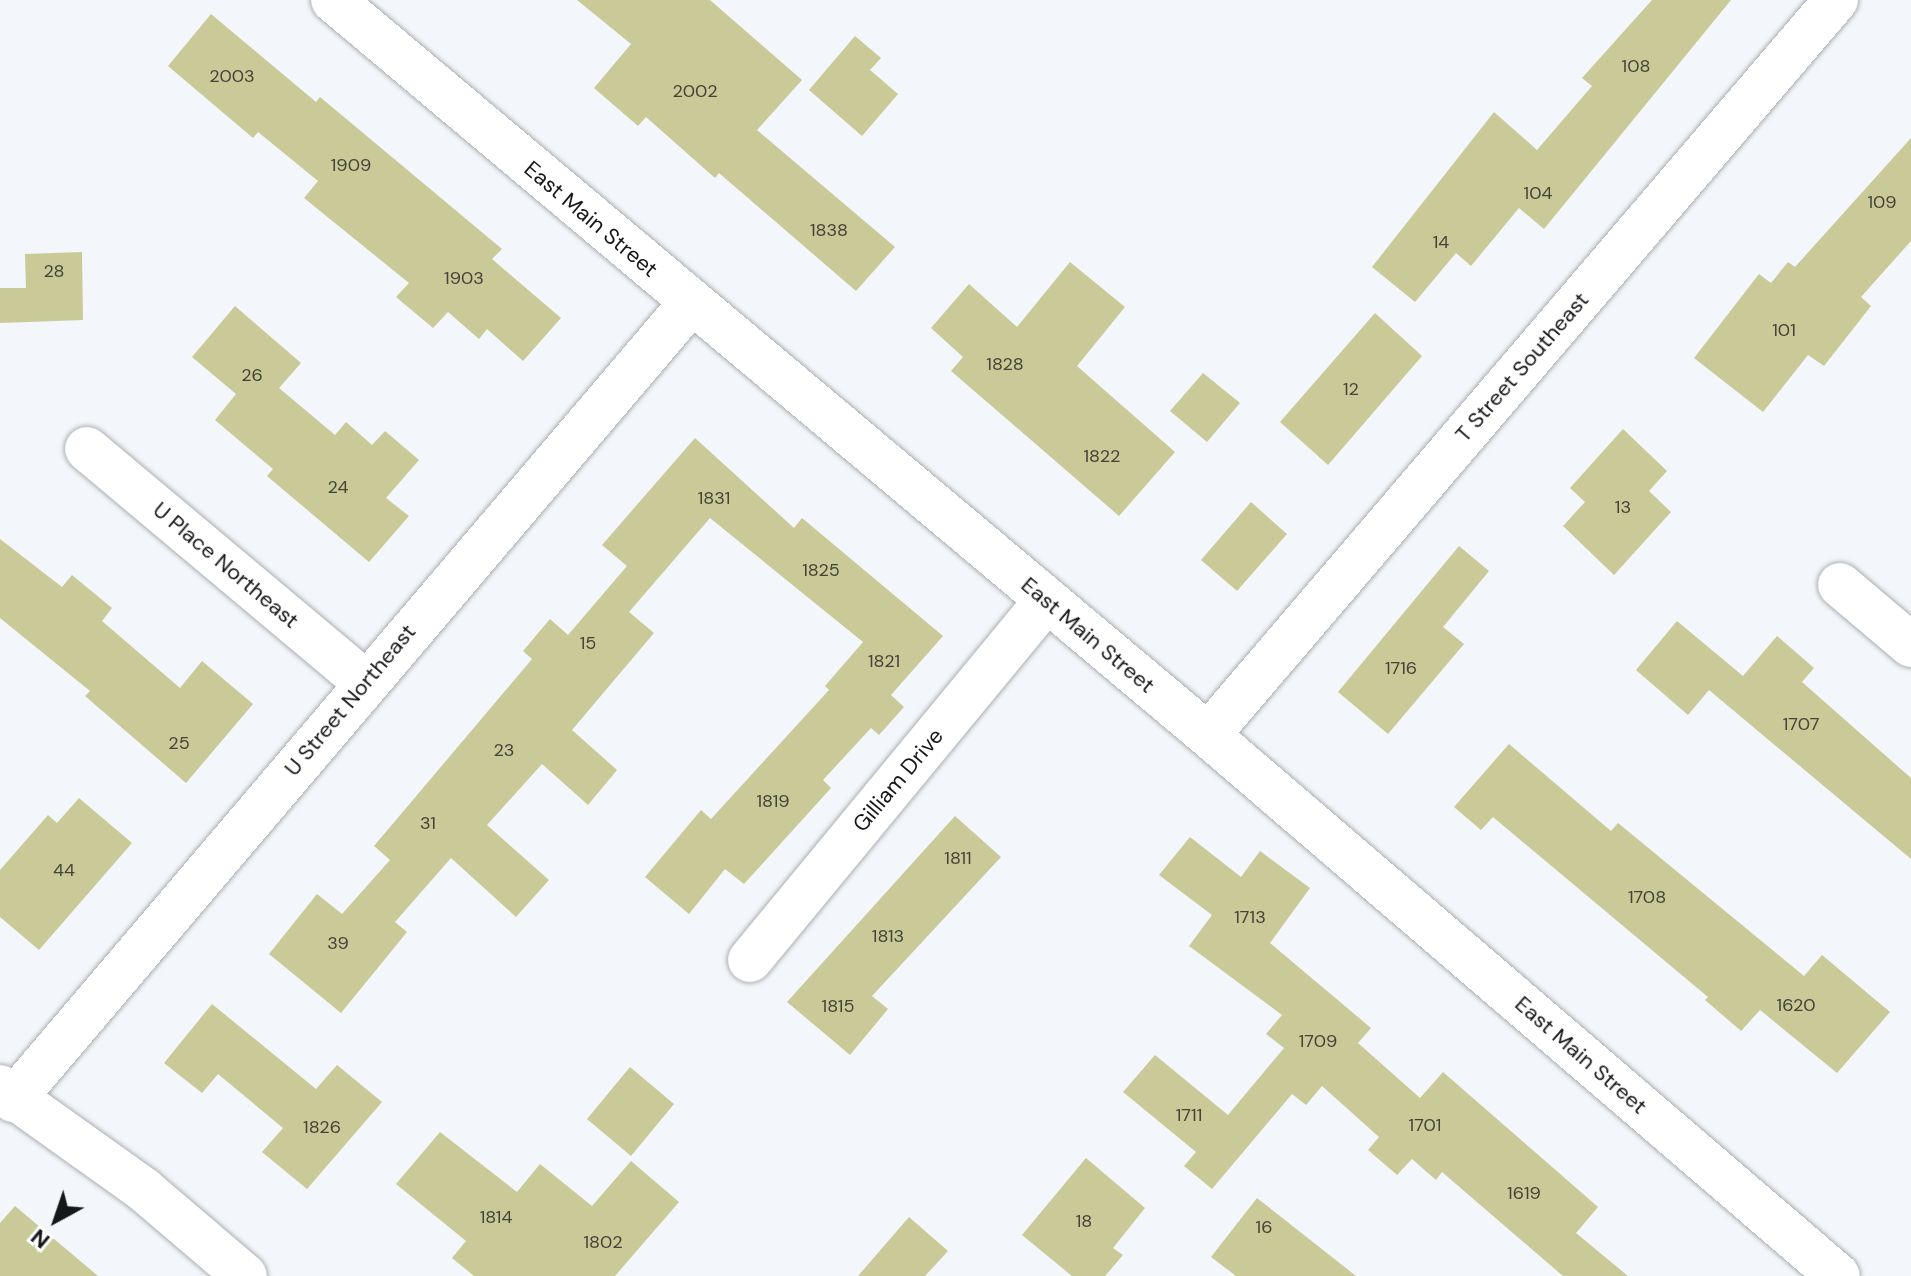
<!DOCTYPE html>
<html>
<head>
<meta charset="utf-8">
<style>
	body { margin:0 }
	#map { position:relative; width:1911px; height:1276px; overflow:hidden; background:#f3f6fa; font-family:"DM Sans",sans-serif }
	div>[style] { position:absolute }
	.building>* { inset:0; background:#caca98 }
	.roads { filter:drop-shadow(0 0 2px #abaeb1) drop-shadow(0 0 2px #abaeb1) }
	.minor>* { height:44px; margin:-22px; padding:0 22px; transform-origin:22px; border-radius:22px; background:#fff }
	span { translate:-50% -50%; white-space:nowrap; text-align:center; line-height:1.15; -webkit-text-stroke:8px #fff; paint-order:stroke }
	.number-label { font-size:18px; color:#434438 }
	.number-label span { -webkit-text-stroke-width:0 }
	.street-label { font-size:22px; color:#161718 }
	.north { position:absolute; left:16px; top:1180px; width:80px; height:80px; -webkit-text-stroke:6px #fff; paint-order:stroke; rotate:220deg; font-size:22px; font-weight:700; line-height:32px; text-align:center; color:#161718 }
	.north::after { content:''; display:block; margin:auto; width:28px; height:36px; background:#161718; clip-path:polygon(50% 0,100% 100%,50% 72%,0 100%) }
</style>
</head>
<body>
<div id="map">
	<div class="building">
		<div style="clip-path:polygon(577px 0,710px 0,802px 80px,757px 130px,895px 247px,856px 291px,719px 173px,715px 178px,646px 117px,638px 126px,594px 88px,631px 44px)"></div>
		<div style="clip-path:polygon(1652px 0,1731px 0,1544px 229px,1519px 208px,1471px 266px,1456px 253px,1415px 302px,1372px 267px,1494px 112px,1537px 150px,1592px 86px,1582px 78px)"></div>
		<div style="clip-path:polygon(211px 14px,316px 102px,320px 97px,502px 249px,492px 259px,561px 318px,523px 361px,487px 329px,479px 339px,448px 312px,433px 328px,396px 297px,409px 283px,304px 198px,318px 181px,258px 132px,253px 138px,168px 66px)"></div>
		<div style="clip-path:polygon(855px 36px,881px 58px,870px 70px,898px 94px,862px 136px,809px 90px)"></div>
		<div style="clip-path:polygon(1911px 138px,1911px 241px,1861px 297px,1871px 306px,1824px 366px,1808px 355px,1763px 412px,1694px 358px,1759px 274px,1771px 283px,1788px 262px,1795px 267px)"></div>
		<div style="clip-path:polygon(82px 252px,83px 320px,0 323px,0 288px,26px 288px,25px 254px)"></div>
		<div style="clip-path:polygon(1070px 262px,1125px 307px,1077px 366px,1175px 452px,1119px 516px,951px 371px,963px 357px,931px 328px,969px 284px,1017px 327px)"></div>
		<div style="clip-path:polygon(235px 306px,301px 363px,279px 388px,335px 435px,346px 422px,372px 445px,385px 431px,419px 460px,386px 498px,409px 516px,369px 562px,267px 476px,273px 469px,215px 420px,236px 394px,192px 357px)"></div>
		<div style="clip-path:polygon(1375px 313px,1422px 356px,1328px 465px,1280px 422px)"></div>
		<div style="clip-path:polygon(1203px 373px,1240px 403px,1207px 442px,1170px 411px)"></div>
		<div style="clip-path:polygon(1623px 429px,1667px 471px,1649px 491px,1671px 512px,1614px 575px,1563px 526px,1585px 502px,1570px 488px)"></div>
		<div style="clip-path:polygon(695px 438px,794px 528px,802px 518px,943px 636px,891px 695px,904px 707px,879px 735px,871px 728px,823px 780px,831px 788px,744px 884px,725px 869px,689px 914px,645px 877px,701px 810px,711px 819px,829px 690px,825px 686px,863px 642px,710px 518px,629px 612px,654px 633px,572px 730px,617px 770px,588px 805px,542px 764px,487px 825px,549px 880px,516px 917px,451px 858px,395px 922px,407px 932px,341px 1013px,269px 954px,317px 894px,342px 914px,390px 860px,374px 846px,532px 659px,523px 651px,550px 619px,568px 635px,627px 566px,602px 545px)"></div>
		<div style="clip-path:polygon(1251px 502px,1287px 534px,1237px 591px,1201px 560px)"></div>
		<div style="clip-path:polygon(0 539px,62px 587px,72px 575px,112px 608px,102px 621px,180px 688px,202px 661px,253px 704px,186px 783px,85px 696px,90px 691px,0 618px)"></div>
		<div style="clip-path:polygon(1459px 546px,1489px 571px,1443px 627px,1464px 644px,1388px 734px,1338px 692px)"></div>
		<div style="clip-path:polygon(1677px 621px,1743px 676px,1777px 636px,1814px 668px,1802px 682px,1911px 778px,1911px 859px,1709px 690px,1688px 715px,1636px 670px)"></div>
		<div style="clip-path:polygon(1509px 744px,1611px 831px,1618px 823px,1804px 976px,1822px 955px,1890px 1012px,1837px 1073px,1760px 1010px,1741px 1031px,1705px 1000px,1708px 997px,1493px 817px,1481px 830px,1454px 807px)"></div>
		<div style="clip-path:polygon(79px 798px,132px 843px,39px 950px,0 917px,0 870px,48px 815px,57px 823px)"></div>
		<div style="clip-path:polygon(955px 816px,1001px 857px,872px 996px,888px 1009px,850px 1055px,787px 1002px)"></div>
		<div style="clip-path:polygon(1190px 837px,1241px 877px,1260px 851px,1310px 888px,1270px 943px,1371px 1028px,1358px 1043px,1420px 1098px,1443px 1072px,1598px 1207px,1576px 1233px,1628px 1276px,1563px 1276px,1442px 1172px,1436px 1180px,1412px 1159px,1397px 1175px,1368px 1150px,1379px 1137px,1322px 1086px,1306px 1105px,1292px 1094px,1212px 1189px,1184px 1166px,1196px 1152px,1123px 1092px,1155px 1055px,1228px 1115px,1284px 1048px,1266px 1034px,1282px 1015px,1189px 946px,1212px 915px,1159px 875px)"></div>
		<div style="clip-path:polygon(212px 1004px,316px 1089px,337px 1065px,382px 1102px,307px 1189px,262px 1152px,283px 1128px,218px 1074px,202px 1093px,164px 1063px)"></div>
		<div style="clip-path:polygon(630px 1067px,674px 1104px,631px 1156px,587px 1119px)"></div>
		<div style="clip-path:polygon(440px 1132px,517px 1192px,540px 1164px,592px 1206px,631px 1161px,679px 1202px,615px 1276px,474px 1276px,452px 1258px,466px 1241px,396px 1184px)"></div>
		<div style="clip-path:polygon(1086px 1158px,1145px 1208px,1113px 1248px,1123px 1255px,1105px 1276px,1072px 1276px,1022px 1235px)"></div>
		<div style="clip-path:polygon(1257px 1198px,1356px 1276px,1236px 1276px,1211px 1257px)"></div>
		<div style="clip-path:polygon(15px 1206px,98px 1276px,0 1276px,0 1223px)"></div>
		<div style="clip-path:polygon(909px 1217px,948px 1251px,925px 1276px,858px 1276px)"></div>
	</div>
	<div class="roads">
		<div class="minor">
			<div style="left:333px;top:0;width:1143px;rotate:40.03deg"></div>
			<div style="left:1208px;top:735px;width:830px;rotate:40.65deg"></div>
			<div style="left:87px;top:449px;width:363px;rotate:40deg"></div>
			<div style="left:1840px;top:585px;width:93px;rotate:40.2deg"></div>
			<div style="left:1208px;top:735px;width:967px;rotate:-49.49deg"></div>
			<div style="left:750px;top:960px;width:467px;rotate:-50.5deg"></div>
			<div style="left:0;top:1087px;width:176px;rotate:35.5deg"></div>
			<div style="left:143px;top:1189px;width:134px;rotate:40.5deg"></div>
			<div style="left:13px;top:1100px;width:1045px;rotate:-49.62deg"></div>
		</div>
	</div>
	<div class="number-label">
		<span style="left:1636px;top:66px">108</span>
		<span style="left:232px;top:76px">2003</span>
		<span style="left:695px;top:91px">2002</span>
		<span style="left:351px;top:165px">1909</span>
		<span style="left:1538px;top:193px">104</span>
		<span style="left:1882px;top:202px">109</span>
		<span style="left:829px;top:230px">1838</span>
		<span style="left:1441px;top:242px">14</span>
		<span style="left:54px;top:271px">28</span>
		<span style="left:464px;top:278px">1903</span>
		<span style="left:1784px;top:330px">101</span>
		<span style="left:1005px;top:364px">1828</span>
		<span style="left:252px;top:375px">26</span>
		<span style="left:1351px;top:389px">12</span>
		<span style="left:1102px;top:456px">1822</span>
		<span style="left:338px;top:487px">24</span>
		<span style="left:714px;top:498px">1831</span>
		<span style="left:1623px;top:507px">13</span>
		<span style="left:821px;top:570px">1825</span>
		<span style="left:588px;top:643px">15</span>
		<span style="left:884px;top:661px">1821</span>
		<span style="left:1401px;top:668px">1716</span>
		<span style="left:1801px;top:724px">1707</span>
		<span style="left:179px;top:743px">25</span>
		<span style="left:504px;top:750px">23</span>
		<span style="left:773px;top:801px">1819</span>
		<span style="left:428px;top:823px">31</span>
		<span style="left:958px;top:858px">1811</span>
		<span style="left:64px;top:870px">44</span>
		<span style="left:1647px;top:897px">1708</span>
		<span style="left:1250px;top:917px">1713</span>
		<span style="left:888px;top:936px">1813</span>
		<span style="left:338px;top:943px">39</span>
		<span style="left:1796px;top:1005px">1620</span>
		<span style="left:838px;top:1006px">1815</span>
		<span style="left:1318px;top:1041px">1709</span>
		<span style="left:1189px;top:1115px">1711</span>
		<span style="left:1425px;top:1125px">1701</span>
		<span style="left:322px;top:1127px">1826</span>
		<span style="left:1524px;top:1193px">1619</span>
		<span style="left:496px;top:1217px">1814</span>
		<span style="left:1084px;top:1221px">18</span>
		<span style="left:1264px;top:1227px">16</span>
		<span style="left:603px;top:1242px">1802</span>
	</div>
	<div class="street-label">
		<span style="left:591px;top:219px;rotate:40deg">East Main Street</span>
		<span style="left:1522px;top:367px;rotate:-49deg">T Street Southeast</span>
		<span style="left:226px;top:565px;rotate:40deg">U Place Northeast</span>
		<span style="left:1088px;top:635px;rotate:40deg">East Main Street</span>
		<span style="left:350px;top:700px;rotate:-50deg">U Street Northeast</span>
		<span style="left:898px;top:780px;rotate:-50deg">Gilliam Drive</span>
		<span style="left:1581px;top:1055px;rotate:41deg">East Main Street</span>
	</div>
	<div class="north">N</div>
</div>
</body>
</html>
